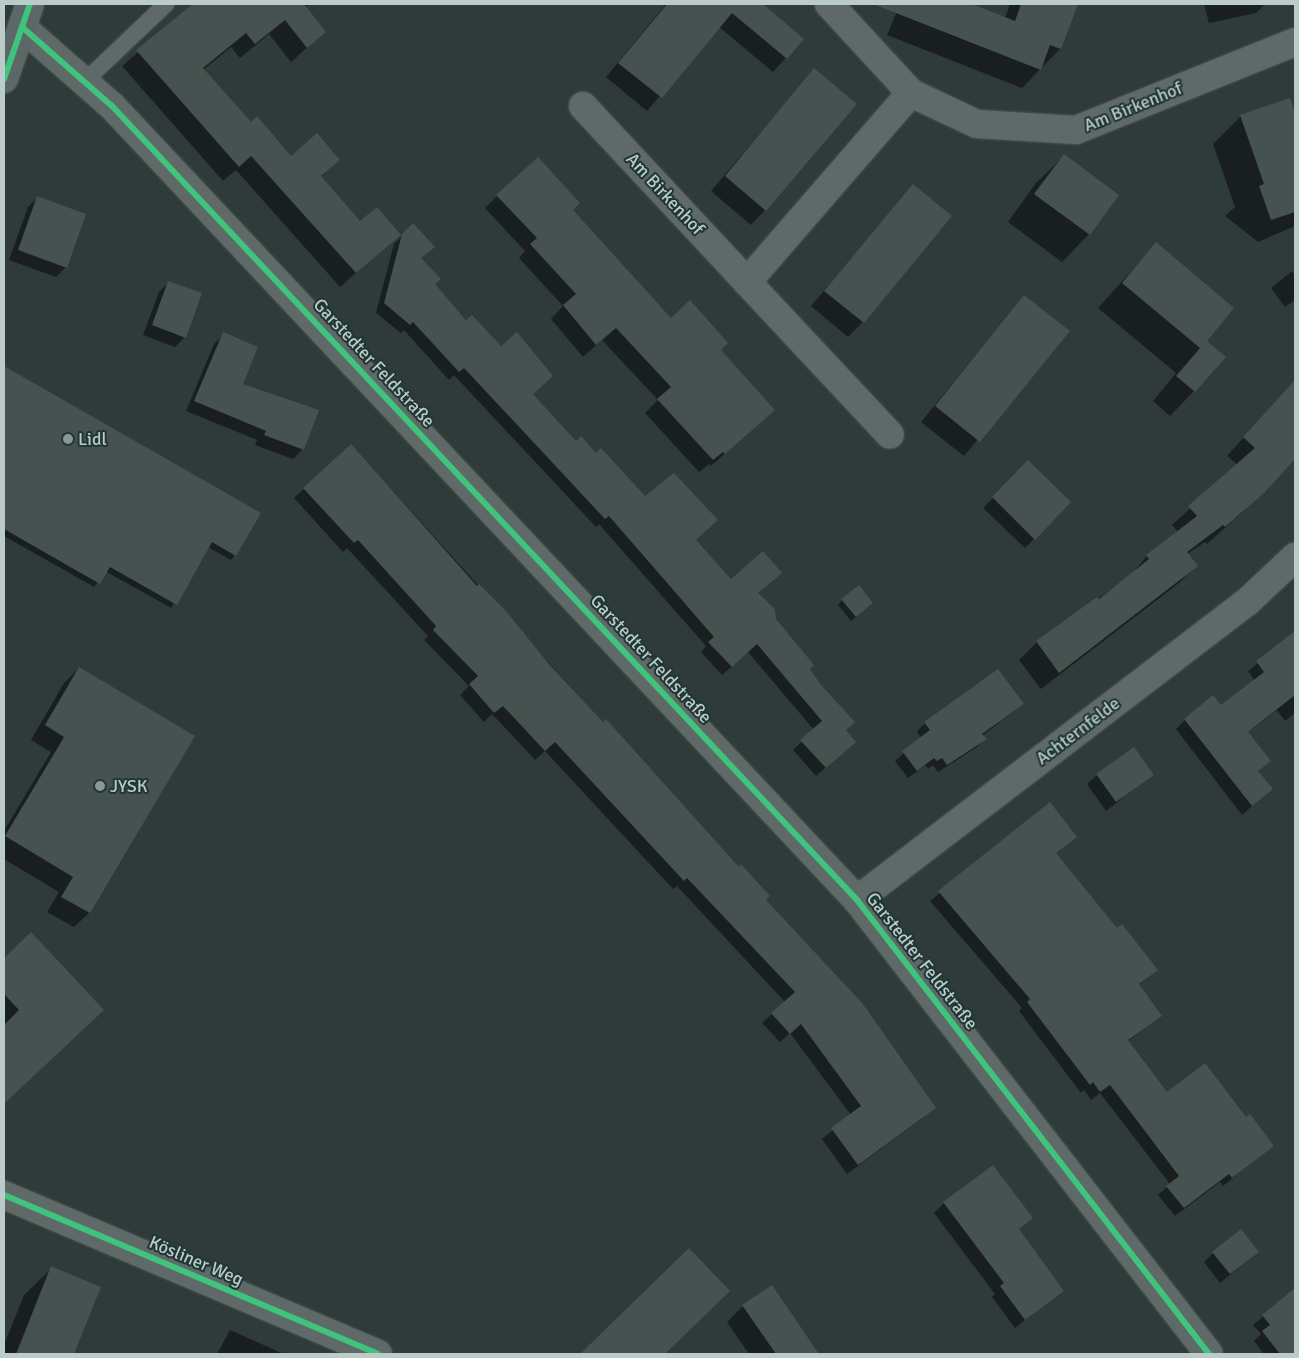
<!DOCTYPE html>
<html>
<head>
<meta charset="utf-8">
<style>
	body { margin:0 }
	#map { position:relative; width:1299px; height:1358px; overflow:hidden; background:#2e3b39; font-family:Signika,sans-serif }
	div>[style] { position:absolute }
	.shadow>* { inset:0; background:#0007 }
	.building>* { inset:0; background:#465250 }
	.roads { filter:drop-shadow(0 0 1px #4e5756) drop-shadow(0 0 1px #4e5756) }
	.lane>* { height:16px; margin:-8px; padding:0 8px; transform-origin:8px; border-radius:8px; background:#5e6968 }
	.street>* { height:28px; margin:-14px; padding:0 14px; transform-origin:14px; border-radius:14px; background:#5e6968 }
	.secondary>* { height:28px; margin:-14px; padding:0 14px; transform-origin:14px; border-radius:14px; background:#5c6866 }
	.cycleway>* { height:6px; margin:-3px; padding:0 3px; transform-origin:3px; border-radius:3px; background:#40c37c }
	.dots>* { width:14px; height:14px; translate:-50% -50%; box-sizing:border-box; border:2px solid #213733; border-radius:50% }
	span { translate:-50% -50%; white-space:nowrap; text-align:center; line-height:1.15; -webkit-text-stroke:4px #213733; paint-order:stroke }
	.street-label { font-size:18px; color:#bacbc9 }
	.poi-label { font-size:18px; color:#bacbc9 }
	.left { translate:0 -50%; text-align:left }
	.frame { position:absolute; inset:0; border:5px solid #bacbc9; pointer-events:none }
</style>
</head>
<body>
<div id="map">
	<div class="shadow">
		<div style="clip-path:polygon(195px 4px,309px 4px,305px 7px,324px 32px,291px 62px,269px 34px,240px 58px,231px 47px,203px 70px,250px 124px,291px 158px,338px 160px,321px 177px,360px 223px,399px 235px,340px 287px,236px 170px,223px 181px,122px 66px)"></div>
		<div style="clip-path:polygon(666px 4px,763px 4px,802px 40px,773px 72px,719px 27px,647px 111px,606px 77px)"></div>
		<div style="clip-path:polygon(900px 4px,969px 4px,1005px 18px,1010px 4px,1076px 4px,1060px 49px,1022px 88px,887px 35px)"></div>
		<div style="clip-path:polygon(1204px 4px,1265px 4px,1256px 13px,1209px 23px)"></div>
		<div style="clip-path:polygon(814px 70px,765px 210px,751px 225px,711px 191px)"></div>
		<div style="clip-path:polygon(1289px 100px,1295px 117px,1295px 226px,1258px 242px,1225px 216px,1235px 207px,1213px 144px,1241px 116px)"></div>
		<div style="clip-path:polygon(1064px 156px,1089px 234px,1062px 262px,1008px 222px,1036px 183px)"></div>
		<div style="clip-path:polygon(913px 186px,863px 322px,848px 337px,811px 306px)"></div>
		<div style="clip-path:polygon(497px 196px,571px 210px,671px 319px,720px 350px,773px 410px,711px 466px,709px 464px,699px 472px,645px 413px,658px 400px,602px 340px,583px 357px,551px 319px,563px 306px,519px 258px,525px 251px,485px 208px)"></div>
		<div style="clip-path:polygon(37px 198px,66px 267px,56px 277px,9px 260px,28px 207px)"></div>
		<div style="clip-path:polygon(413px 225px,424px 256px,420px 258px,434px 284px,576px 442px,596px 455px,695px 540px,731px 580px,771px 581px,757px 594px,808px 669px,844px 731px,845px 750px,816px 776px,793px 750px,814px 730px,748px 652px,722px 675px,701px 652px,706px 646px,599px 524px,596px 527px,454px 375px,449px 380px,404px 330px,401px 333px,376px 313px,394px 244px)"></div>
		<div style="clip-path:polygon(1156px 244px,1205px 341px,1194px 391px,1170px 416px,1153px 401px,1176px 373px,1098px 308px)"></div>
		<div style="clip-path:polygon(1292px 271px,1295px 275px,1295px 300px,1285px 307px,1271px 288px)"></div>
		<div style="clip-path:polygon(169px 282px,185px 337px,175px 347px,143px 335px,159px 292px)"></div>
		<div style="clip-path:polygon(1024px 297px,1068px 331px,964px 456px,921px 422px)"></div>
		<div style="clip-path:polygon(224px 334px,241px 385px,303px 449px,293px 459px,255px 445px,257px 440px,186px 411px,214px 344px)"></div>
		<div style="clip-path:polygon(4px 368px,259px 513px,235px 555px,231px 560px,208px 547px,171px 608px,105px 571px,94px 587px,4px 536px)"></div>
		<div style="clip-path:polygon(1295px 381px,1295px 457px,1245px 510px,1207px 544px,1205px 542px,1187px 554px,1196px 566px,1179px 583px,1041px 689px,1019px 660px,1037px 642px,1131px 575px,1147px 556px,1178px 532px,1172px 525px,1238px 465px,1227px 456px)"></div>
		<div style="clip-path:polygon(351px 445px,764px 900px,934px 1107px,924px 1117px,847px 1174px,822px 1139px,851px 1115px,790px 1033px,780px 1042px,762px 1023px,785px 1002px,677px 886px,673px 889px,545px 751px,535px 760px,492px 714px,484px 722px,460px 695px,469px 686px,424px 640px,428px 636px,347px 548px,343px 552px,294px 498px)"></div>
		<div style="clip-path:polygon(1028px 462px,1070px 502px,1025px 548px,983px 508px)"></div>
		<div style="clip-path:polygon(842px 600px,867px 607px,851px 621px,838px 605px)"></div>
		<div style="clip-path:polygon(1292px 635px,1295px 639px,1295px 713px,1285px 721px,1277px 710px,1247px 733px,1269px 761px,1257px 772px,1271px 789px,1242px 815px,1176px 729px,1185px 720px,1221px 707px,1255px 681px,1248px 671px)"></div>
		<div style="clip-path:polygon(79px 668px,193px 736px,89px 913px,74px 927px,47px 912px,59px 892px,4px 859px,4px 831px,51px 752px,31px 740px,64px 683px)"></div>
		<div style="clip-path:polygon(1023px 704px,982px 736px,985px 739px,977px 747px,938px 772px,933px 765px,928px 769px,926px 765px,908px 778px,895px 761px,921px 738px,917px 731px,925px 723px)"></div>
		<div style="clip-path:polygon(1097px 775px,1152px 775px,1106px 811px,1087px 784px)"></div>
		<div style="clip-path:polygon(1050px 804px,1075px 837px,1055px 854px,1116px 930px,1156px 970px,1139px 985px,1160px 1016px,1127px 1042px,1167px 1093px,1272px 1146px,1223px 1186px,1220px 1182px,1175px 1216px,1158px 1195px,1170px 1184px,1100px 1093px,1091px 1100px,1084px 1090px,1081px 1093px,1019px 1011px,1022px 1008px,930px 901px)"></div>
		<div style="clip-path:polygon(31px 934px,83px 1029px,4px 1104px,4px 959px)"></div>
		<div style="clip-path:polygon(944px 1203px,1031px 1218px,1018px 1230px,1062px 1291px,1015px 1328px,992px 1297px,995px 1294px,934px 1213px)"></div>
		<div style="clip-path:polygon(689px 1250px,713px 1307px,664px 1354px,582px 1354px)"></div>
		<div style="clip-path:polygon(1258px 1252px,1220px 1283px,1204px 1262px,1213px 1253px)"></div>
		<div style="clip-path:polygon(52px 1268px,100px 1287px,72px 1354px,4px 1354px,4px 1345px,24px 1295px)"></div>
		<div style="clip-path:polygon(772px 1287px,817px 1354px,749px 1354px,727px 1322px,743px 1306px)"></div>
		<div style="clip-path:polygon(1295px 1290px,1295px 1354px,1264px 1354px,1254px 1341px,1261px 1334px,1253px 1325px)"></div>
		<div style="clip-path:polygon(230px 1330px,284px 1354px,217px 1354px)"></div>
	</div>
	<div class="building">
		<div style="clip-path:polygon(193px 4px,304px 4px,326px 32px,307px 48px,285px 20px,255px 44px,246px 33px,203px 68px,251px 122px,257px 116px,291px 156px,317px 133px,340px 160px,321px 176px,360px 221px,377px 207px,401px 235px,356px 273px,251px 156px,239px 167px,136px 50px)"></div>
		<div style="clip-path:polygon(667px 4px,763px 4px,804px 39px,787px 59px,732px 13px,662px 98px,618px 63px)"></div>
		<div style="clip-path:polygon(873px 4px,972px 4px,1015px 21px,1021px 4px,1078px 4px,1061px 49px,1050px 45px,1041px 70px)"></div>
		<div style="clip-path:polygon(814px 68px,857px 104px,766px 211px,725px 176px)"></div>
		<div style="clip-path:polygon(1290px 98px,1295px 114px,1295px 212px,1271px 220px,1259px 186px,1264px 184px,1240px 115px)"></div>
		<div style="clip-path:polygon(1064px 154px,1119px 195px,1090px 235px,1034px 194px)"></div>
		<div style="clip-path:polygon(538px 157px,580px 203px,573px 210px,671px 318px,690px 300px,728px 343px,721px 350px,775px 410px,725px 454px,723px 452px,713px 460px,657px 399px,671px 387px,616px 328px,596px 345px,563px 305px,576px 294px,530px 244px,537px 238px,496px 195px)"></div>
		<div style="clip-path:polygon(913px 184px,952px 216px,864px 323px,824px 291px)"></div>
		<div style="clip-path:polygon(37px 196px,86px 214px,67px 268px,18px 250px)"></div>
		<div style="clip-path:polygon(413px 223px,435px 247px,421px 258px,441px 279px,435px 284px,466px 320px,472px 315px,501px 346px,517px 332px,553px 376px,533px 394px,576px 441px,581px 436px,596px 453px,601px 448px,645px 496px,674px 473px,718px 520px,696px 540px,731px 579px,763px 551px,782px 573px,758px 593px,775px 609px,776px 619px,814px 665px,810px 669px,821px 685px,855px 722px,846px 730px,856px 742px,826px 768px,800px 740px,822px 721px,757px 644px,732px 667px,708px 642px,714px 637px,609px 516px,605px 519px,464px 368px,459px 372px,413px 322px,410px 325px,384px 303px,402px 234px)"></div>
		<div style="clip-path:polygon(1156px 242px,1234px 308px,1207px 341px,1226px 357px,1195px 392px,1176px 376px,1200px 348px,1122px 283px)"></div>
		<div style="clip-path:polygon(168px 281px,202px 293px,186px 338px,152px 325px)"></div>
		<div style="clip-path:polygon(1024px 295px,1070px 331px,980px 442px,935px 406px)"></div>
		<div style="clip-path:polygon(223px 332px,258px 347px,243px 384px,319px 410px,304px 450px,264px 435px,266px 431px,194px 401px)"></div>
		<div style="clip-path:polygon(4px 366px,261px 513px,236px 556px,212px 542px,177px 605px,110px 567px,100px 584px,4px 529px)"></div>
		<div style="clip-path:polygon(1295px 380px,1295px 459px,1264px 493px,1225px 527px,1223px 525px,1187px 552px,1198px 566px,1059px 673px,1036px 641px,1097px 597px,1099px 599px,1149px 559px,1146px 555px,1197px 516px,1188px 506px,1255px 448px,1243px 437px)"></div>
		<div style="clip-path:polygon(351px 444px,477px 586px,479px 584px,506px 611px,549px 664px,603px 722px,606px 719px,739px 867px,741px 864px,770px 896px,766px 900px,863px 1004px,936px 1108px,858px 1165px,831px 1128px,861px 1106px,801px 1024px,790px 1034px,771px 1013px,795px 992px,687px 878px,684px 881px,555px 742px,545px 751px,503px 706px,494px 713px,469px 684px,478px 676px,433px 630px,436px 626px,358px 540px,354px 543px,303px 488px)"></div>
		<div style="clip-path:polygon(1028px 460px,1071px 502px,1035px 540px,992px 497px)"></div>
		<div style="clip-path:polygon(859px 585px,873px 603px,856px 617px,841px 599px)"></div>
		<div style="clip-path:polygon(1295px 631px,1295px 695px,1248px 732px,1271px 761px,1258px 771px,1273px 789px,1252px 806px,1184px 719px,1213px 695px,1221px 705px,1264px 672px,1256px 661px)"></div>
		<div style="clip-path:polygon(79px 667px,195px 736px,90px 913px,61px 897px,73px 877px,5px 836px,64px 737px,45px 725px)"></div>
		<div style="clip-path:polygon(998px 669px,1024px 704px,982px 734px,987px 739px,947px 765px,942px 758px,937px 761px,934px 758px,917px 771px,902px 751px,930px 730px,924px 722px)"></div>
		<div style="clip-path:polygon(1134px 747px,1154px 775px,1116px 802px,1096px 774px)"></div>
		<div style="clip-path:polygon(1050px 802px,1077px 837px,1056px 853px,1117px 928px,1122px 924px,1158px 970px,1139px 984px,1162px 1016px,1128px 1040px,1167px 1092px,1205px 1063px,1246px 1117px,1250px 1114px,1274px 1146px,1232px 1178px,1229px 1174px,1184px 1208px,1166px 1186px,1179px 1176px,1110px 1085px,1100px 1092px,1093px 1082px,1090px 1085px,1027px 1002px,1030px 999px,938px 891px)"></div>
		<div style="clip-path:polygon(31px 932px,104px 1010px,4px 1104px,4px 1025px,19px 1010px,4px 994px,4px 958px)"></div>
		<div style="clip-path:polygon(993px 1165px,1033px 1218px,1019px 1229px,1064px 1291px,1025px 1320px,1000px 1286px,1004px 1283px,943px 1202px)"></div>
		<div style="clip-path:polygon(1241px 1229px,1259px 1252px,1230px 1274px,1212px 1252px)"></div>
		<div style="clip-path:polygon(689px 1248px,730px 1291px,665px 1354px,580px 1354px)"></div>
		<div style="clip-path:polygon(51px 1266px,101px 1287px,74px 1354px,16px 1354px)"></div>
		<div style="clip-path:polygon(772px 1285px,819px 1354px,776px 1354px,742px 1305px)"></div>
		<div style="clip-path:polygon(1295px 1288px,1295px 1354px,1280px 1354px,1262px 1331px,1270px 1325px,1262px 1315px)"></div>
	</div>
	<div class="roads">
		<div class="lane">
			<div style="left:85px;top:81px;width:112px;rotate:-43.5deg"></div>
		</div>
		<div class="street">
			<div style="left:829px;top:4px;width:121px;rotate:47.3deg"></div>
			<div style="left:911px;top:93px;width:73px;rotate:25.2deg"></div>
			<div style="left:977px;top:124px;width:99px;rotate:3.5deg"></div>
			<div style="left:1076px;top:130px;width:236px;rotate:-21.9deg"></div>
			<div style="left:22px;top:27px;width:120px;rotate:41.3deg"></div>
			<div style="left:112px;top:106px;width:1089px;rotate:46.82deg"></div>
			<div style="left:857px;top:900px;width:574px;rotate:52.21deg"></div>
			<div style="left:583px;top:106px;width:241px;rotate:47deg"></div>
			<div style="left:747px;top:282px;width:250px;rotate:-49.1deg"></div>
			<div style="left:747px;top:282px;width:209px;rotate:46.9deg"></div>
			<div style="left:857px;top:900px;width:491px;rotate:-37.4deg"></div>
			<div style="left:1247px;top:602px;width:66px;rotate:-43.2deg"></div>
			<div style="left:4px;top:1195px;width:406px;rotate:23deg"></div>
		</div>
		<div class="secondary">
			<div style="left:4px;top:79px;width:79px;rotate:-70.9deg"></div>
		</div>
	</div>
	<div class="cycleway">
		<div style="left:22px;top:27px;width:120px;rotate:41.3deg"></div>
		<div style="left:112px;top:106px;width:1089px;rotate:46.82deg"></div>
		<div style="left:857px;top:900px;width:574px;rotate:52.21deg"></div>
		<div style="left:4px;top:79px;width:79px;rotate:-70.9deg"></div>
		<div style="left:4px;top:1195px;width:406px;rotate:23deg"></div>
	</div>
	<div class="dots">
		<div style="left:68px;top:439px;background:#899997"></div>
		<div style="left:100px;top:786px;background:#899997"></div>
	</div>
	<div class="street-label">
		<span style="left:1133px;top:107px;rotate:-22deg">Am Birkenhof</span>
		<span style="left:665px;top:194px;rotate:47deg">Am Birkenhof</span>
		<span style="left:374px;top:363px;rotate:47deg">Garstedter Feldstraße</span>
		<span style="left:651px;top:659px;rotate:47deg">Garstedter Feldstraße</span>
		<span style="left:1078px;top:731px;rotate:-37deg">Achternfelde</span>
		<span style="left:922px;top:961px;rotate:52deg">Garstedter Feldstraße</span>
		<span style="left:196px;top:1261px;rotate:23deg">Kösliner Weg</span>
	</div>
	<div class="poi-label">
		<span class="left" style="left:78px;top:439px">Lidl</span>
		<span class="left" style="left:110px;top:786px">JYSK</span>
	</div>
	<div class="frame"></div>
</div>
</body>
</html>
